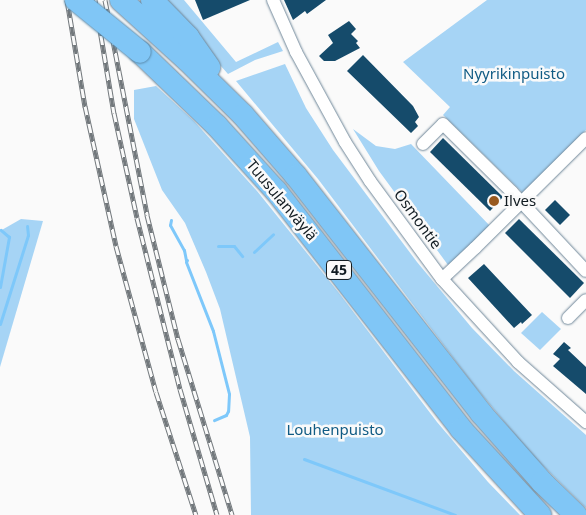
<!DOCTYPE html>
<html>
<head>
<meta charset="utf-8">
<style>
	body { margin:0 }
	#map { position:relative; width:586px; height:515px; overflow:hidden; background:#fafafa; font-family:"Noto Sans",sans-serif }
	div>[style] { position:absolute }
	.green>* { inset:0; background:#a6d4f5 }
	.stream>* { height:3px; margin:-1.5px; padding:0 1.5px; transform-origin:1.5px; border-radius:1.5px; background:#7ec8fa }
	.building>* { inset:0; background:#154b6b }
	.roads { filter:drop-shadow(0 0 1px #6f8799) drop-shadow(0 0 1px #6f8799) }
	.minor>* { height:12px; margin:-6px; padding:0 6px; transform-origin:6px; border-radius:6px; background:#fff }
	.motorway>* { height:22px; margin:-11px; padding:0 11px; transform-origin:11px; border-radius:11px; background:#80c6f6 }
	.rail>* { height:5px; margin-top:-2.5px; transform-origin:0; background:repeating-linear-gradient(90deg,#fafafa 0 9px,#72787c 0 18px); box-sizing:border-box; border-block:1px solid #72787c }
	.bridges { filter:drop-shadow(0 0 1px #598aab) drop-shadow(0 0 1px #598aab) }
	.motorway-bridge>* { height:22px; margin:-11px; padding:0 11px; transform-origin:11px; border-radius:11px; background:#80c6f6 }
	.dots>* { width:14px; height:14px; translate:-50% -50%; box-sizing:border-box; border:2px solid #fafafa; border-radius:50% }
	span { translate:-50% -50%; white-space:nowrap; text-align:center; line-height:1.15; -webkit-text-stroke:5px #fafafa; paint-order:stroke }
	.shield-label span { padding:1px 4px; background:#fafafa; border:1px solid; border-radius:4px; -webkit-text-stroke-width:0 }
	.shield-label { font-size:14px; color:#111b21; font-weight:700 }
	.park-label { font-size:15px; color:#105b84 }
	.street-label { font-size:15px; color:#111b21 }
	.poi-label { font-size:15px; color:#111b21 }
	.left { translate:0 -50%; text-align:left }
</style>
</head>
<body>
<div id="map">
	<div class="green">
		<div style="clip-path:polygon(162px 0,184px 0,236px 62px,278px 42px,283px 51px,255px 60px,228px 74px)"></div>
		<div style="clip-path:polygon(487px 0,586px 0,586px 130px,523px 193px,443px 115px,450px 107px,403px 62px)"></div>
		<div style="clip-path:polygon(285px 64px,306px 108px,333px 150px,417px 262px,472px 328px,514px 371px,586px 435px,586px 508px,531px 454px,473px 384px,318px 179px,236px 81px)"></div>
		<div style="clip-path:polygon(156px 86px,194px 121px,257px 191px,339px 293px,437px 422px,488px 482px,520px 515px,251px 515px,250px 437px,220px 309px,206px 272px,185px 223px,162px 190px,134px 119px,134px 90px)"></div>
		<div style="clip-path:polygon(353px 129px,376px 146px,395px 149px,411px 144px,491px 227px,448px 265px,379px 171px)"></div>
		<div style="clip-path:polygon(21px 219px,43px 221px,0 367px,0 231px)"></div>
		<div style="clip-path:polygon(542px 312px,561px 329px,540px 350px,521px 333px)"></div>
	</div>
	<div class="stream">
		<div style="left:171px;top:220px;width:5px;rotate:101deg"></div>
		<div style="left:170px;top:225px;width:29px;rotate:61deg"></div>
		<div style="left:184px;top:250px;width:10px;rotate:79deg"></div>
		<div style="left:218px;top:246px;width:16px"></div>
		<div style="left:234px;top:246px;width:13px;rotate:51deg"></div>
		<div style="left:254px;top:252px;width:26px;rotate:-43deg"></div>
		<div style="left:187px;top:260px;width:2px;rotate:117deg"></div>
		<div style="left:186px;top:262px;width:74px;rotate:68.6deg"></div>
		<div style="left:213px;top:331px;width:65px;rotate:75.7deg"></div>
		<div style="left:229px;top:394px;width:17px;rotate:93deg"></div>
		<div style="left:228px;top:411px;width:4px;rotate:117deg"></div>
		<div style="left:226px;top:415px;width:13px;rotate:157deg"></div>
		<div style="left:0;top:287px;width:51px;rotate:-79.8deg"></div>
		<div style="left:9px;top:237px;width:11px;rotate:-139deg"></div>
		<div style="left:0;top:324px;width:93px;rotate:-72.5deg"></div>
		<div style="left:28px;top:235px;width:9px;rotate:-96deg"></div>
		<div style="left:304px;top:459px;width:161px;rotate:20.3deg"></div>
	</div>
	<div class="building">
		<div style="clip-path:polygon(195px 0,250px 0,203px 20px)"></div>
		<div style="clip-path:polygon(284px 0,326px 0,307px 14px,305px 11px,293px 20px)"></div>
		<div style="clip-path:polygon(349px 21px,356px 29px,351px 34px,358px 41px,356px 43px,360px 48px,335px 61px,324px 61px,319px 56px,333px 43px,328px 35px)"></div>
		<div style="clip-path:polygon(363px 55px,413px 106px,419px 117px,415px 122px,418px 126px,411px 133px,347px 71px)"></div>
		<div style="clip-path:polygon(443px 138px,503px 197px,490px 211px,430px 152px)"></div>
		<div style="clip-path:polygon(555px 200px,570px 215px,560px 225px,545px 210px)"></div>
		<div style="clip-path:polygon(519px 219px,584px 283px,570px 298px,505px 233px)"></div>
		<div style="clip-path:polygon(484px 264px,532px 315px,522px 324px,521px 322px,514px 328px,468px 278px)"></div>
		<div style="clip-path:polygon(564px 342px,571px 348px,568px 350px,586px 367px,586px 394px,553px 366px,560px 359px,553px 354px)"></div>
	</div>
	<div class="roads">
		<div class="minor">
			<div style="left:273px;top:0;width:57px;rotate:66.1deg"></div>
			<div style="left:296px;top:52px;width:102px;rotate:61.4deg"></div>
			<div style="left:345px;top:142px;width:46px;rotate:57.3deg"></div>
			<div style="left:370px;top:181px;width:122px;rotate:53.7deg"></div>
			<div style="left:442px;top:279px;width:113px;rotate:47.5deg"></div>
			<div style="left:518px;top:362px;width:91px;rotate:41.4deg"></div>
			<div style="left:423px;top:144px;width:28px;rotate:-45deg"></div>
			<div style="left:443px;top:124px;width:97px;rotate:44.6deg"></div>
			<div style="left:512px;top:192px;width:108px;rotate:46.9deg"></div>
			<div style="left:442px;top:279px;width:45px;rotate:-43.2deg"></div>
			<div style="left:475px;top:248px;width:156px;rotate:-44.7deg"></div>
			<div style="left:568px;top:318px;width:25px;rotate:-45deg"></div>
		</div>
		<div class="motorway">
			<div style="left:121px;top:0;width:89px;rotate:42.3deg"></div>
			<div style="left:187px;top:60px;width:78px;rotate:44.5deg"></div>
			<div style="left:243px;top:115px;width:81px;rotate:49deg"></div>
			<div style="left:296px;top:176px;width:301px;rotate:52deg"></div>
			<div style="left:481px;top:413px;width:92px;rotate:48.5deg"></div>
			<div style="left:542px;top:482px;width:47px;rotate:44.1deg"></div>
			<div style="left:152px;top:0;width:52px;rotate:45.8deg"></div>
			<div style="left:188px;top:37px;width:37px;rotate:55deg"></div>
			<div style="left:140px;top:52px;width:107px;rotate:43.9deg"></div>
			<div style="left:217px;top:126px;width:88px;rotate:47.8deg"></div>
			<div style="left:276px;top:191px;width:301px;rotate:52.1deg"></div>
			<div style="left:461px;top:429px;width:117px;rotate:47.4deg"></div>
		</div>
	</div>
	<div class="rail">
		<div style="left:67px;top:0;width:108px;rotate:80.4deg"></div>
		<div style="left:85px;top:106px;width:143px;rotate:77.5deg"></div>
		<div style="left:116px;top:246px;width:151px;rotate:74.7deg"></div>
		<div style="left:156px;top:392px;width:129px;rotate:72deg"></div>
		<div style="left:95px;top:0;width:115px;rotate:80.5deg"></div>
		<div style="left:114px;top:113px;width:107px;rotate:77.6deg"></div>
		<div style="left:137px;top:218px;width:176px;rotate:75.9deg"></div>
		<div style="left:180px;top:389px;width:131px;rotate:73.6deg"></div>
		<div style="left:105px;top:0;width:219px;rotate:78.9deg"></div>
		<div style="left:147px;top:215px;width:128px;rotate:76deg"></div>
		<div style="left:178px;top:339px;width:184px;rotate:72.9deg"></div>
	</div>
	<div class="bridges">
		<div class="motorway-bridge">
			<div style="left:76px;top:0;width:82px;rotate:39.1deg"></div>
		</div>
	</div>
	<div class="dots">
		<div style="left:494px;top:201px;background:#985a20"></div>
	</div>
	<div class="shield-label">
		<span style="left:339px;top:270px">45</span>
	</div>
	<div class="park-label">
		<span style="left:514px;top:74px">Nyyrikinpuisto</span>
		<span style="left:335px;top:430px">Louhenpuisto</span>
	</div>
	<div class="street-label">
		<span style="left:282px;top:200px;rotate:50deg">Tuusulanväylä</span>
		<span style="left:418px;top:219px;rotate:54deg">Osmontie</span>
	</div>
	<div class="poi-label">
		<span class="left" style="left:504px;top:201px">Ilves</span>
	</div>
</div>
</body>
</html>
